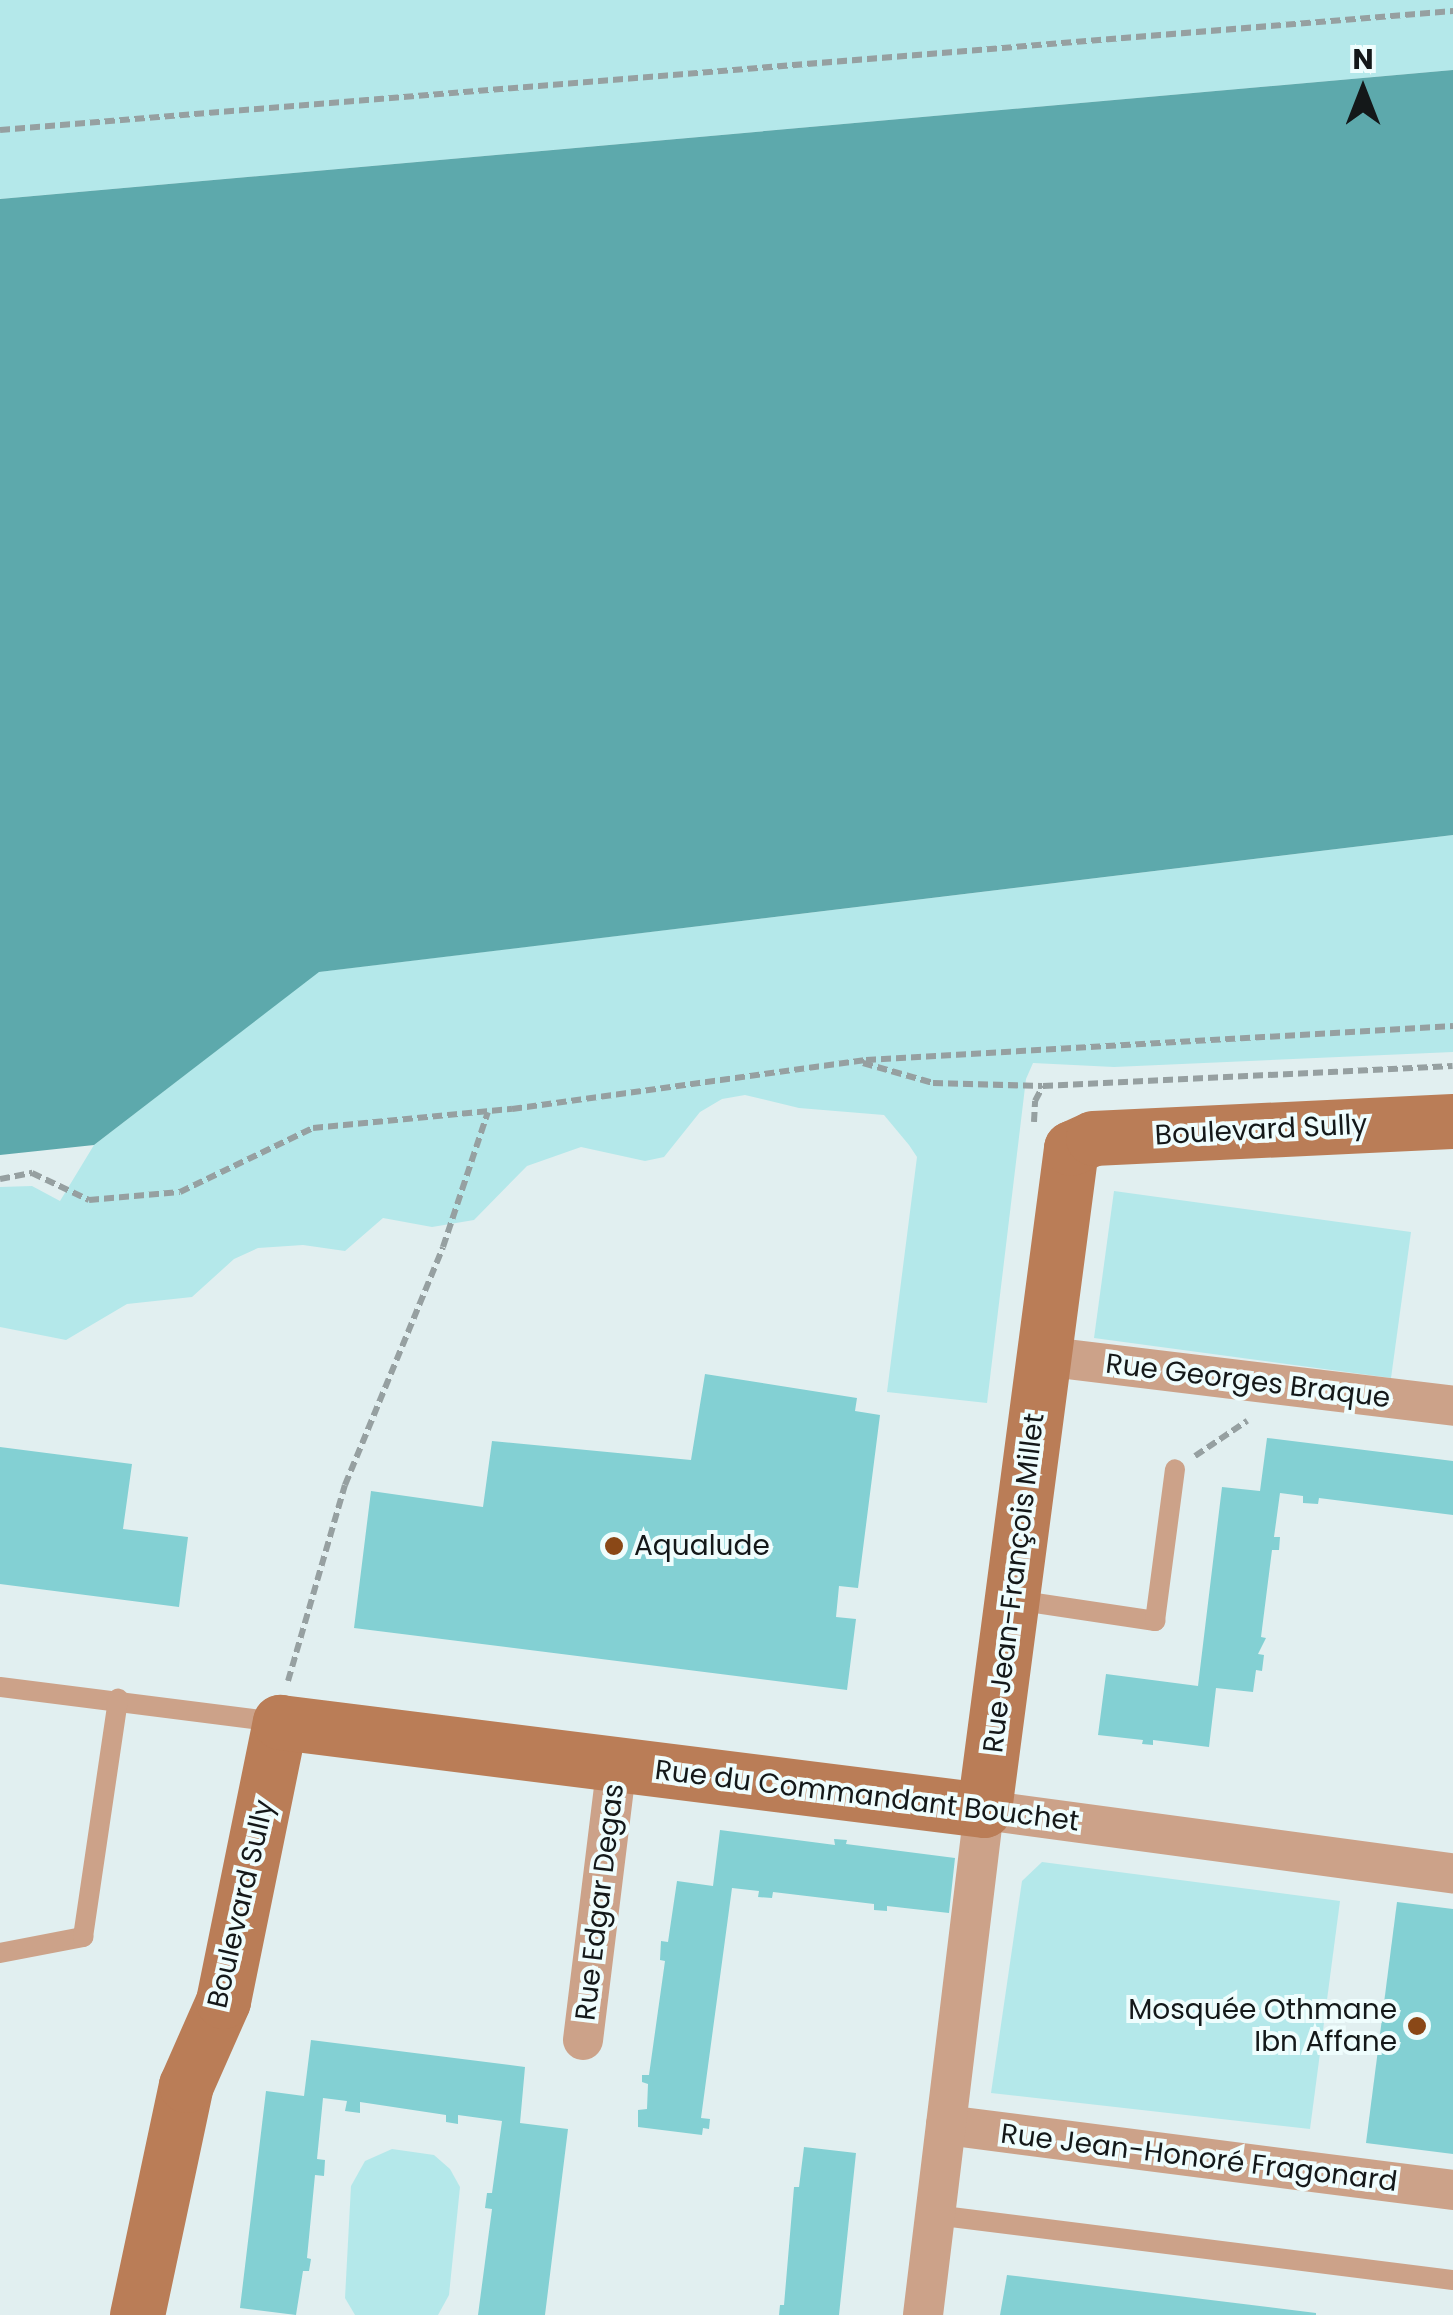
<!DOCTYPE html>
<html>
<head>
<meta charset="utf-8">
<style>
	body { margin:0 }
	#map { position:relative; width:1453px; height:2315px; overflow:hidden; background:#e1eff0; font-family:Poppins,sans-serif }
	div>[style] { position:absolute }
	.green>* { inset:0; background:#b4e8ea }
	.water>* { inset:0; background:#5da9ac }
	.building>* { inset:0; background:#83d0d3 }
	.path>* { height:6px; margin-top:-3px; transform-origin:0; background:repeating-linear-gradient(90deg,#96a0a1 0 10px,transparent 0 15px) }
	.lane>* { height:20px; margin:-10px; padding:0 10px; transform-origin:10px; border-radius:10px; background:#cca289 }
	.street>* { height:40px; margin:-20px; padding:0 20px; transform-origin:20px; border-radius:20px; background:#cca289 }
	.secondary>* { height:55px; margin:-27.5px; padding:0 27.5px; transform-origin:27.5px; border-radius:27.5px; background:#ba7d57 }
	.dots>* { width:28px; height:28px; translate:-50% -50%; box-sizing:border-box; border:5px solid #effdfd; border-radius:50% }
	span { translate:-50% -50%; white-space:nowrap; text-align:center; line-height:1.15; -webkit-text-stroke:8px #effdfd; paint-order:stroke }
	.street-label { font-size:28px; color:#141819 }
	.poi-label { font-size:28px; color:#141819 }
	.left { translate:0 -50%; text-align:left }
	.right { translate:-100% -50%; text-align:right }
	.north { position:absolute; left:1313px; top:40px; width:100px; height:100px; -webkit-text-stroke:8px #effdfd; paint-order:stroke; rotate:0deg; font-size:28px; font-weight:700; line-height:40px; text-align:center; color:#141819 }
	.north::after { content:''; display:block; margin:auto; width:35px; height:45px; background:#141819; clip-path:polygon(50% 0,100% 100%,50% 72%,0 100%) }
</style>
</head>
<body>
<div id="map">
	<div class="green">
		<div style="clip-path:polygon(0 0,1453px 0,1453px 70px,0 199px)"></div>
		<div style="clip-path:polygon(1453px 835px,1453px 1052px,1114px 1067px,1033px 1063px,1026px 1079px,987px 1403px,887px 1392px,917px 1157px,909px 1145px,884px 1115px,799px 1108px,745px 1095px,722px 1099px,700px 1112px,664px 1157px,645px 1161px,581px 1147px,527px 1166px,474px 1220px,432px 1227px,383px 1218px,345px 1251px,303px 1245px,258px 1248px,234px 1259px,192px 1297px,127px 1304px,66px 1340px,0 1327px,0 1187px,32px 1186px,60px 1201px,94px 1145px,318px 972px)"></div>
		<div style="clip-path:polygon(1114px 1191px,1411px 1232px,1391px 1378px,1094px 1338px)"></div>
		<div style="clip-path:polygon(1042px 1862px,1340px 1901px,1310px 2129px,991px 2093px,1022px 1881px)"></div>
		<div style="clip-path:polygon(392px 2149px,434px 2155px,450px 2169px,460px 2187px,449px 2295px,438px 2315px,355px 2315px,345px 2298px,351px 2186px,365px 2161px)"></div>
	</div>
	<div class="water">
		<div style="clip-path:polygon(1453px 70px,1453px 835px,319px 972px,94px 1145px,0 1155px,0 199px)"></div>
	</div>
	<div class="building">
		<div style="clip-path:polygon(705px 1374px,857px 1398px,855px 1411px,880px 1415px,858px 1588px,839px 1586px,836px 1617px,856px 1619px,847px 1690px,354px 1628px,371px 1491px,483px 1507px,492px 1441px,691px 1460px)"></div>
		<div style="clip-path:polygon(1267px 1438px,1453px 1461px,1453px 1515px,1319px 1498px,1318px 1504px,1303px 1503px,1303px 1496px,1280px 1493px,1274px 1537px,1280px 1537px,1279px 1550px,1272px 1550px,1261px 1637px,1266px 1638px,1258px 1654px,1264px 1655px,1262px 1671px,1256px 1670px,1253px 1692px,1216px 1688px,1209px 1747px,1153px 1740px,1153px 1745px,1142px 1744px,1143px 1740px,1098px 1735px,1106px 1674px,1198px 1686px,1222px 1487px,1260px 1491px)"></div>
		<div style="clip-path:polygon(0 1447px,132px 1464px,123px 1529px,188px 1537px,179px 1607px,0 1584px)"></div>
		<div style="clip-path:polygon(720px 1830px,835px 1845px,834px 1839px,847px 1840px,846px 1844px,955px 1858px,949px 1913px,887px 1906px,887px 1911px,874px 1910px,874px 1904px,773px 1892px,772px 1898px,758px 1897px,759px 1891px,732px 1888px,701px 2118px,710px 2119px,709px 2129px,703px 2128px,702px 2135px,638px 2127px,638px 2110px,647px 2109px,648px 2084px,642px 2082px,642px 2075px,649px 2075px,665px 1961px,660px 1960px,661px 1941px,668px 1942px,677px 1881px,713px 1886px)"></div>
		<div style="clip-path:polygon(1397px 1902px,1453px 1909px,1453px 2154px,1366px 2143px)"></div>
		<div style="clip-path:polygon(311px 2040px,525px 2067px,520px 2123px,568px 2129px,545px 2315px,478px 2315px,492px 2209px,485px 2208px,487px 2193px,492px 2193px,502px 2121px,458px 2115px,458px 2124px,446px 2122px,446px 2115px,360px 2102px,360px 2113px,345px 2111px,347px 2101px,323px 2098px,317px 2159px,325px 2160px,324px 2176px,315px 2175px,307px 2258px,311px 2259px,309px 2271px,303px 2271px,296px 2315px,240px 2308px,266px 2091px,304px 2096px)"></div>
		<div style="clip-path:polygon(804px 2147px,856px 2153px,839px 2315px,779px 2315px,780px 2305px,784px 2305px,794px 2187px,799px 2187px)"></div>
		<div style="clip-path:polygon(1007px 2275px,1316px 2313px,1316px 2315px,1000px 2315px)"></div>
	</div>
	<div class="path">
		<div style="left:0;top:130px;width:1458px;rotate:-4.68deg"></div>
		<div style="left:863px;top:1063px;width:73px;rotate:15.9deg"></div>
		<div style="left:933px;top:1083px;width:109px;rotate:1.6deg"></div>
		<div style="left:1034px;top:1122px;width:21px;rotate:-87deg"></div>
		<div style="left:1035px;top:1101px;width:17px;rotate:-62deg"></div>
		<div style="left:1043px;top:1086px;width:410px;rotate:-2.8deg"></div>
		<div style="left:0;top:1179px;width:33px;rotate:-11deg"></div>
		<div style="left:32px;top:1173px;width:63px;rotate:25.3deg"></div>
		<div style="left:89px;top:1200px;width:91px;rotate:-5deg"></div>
		<div style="left:180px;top:1192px;width:148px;rotate:-25.7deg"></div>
		<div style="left:313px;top:1128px;width:200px;rotate:-5.5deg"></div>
		<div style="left:512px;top:1109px;width:357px;rotate:-7.9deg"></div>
		<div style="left:866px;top:1060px;width:588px;rotate:-3.31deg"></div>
		<div style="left:1195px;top:1456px;width:63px;rotate:-33.9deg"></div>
		<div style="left:288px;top:1681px;width:204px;rotate:-73.8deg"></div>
		<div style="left:345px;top:1485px;width:257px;rotate:-67.6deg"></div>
		<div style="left:443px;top:1247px;width:142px;rotate:-71.6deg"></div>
	</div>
	<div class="lane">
		<div style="left:1015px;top:1600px;width:142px;rotate:8.5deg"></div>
		<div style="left:1155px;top:1621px;width:153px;rotate:-82.5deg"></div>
		<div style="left:0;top:1687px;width:280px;rotate:7.2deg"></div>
		<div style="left:0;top:1953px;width:85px;rotate:-10.9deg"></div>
		<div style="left:83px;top:1937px;width:241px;rotate:-81.6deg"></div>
		<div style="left:935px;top:2215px;width:522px;rotate:7.15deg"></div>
	</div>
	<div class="street">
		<div style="left:1042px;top:1356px;width:414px;rotate:6.9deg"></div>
		<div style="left:583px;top:2040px;width:278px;rotate:-83deg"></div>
		<div style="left:946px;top:2125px;width:511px;rotate:7.31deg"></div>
		<div style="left:923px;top:2315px;width:509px;rotate:-83.11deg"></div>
		<div style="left:984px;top:1810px;width:473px;rotate:7.7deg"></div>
	</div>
	<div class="secondary">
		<div style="left:137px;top:2315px;width:235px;rotate:-78deg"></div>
		<div style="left:186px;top:2085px;width:92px;rotate:-66.2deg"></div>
		<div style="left:223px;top:2001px;width:285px;rotate:-78.5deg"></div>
		<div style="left:280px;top:1722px;width:709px;rotate:7.13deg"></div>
		<div style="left:984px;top:1810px;width:668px;rotate:-82.51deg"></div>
		<div style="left:1071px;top:1148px;width:24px;rotate:-24deg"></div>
		<div style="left:1093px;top:1138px;width:360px;rotate:-2.7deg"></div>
	</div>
	<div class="dots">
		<div style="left:614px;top:1546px;background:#8a4817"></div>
		<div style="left:1417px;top:2026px;background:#8a4817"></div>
	</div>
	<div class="street-label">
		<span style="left:1261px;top:1130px;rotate:-3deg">Boulevard Sully</span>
		<span style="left:1248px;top:1381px;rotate:7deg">Rue Georges Braque</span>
		<span style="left:1014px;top:1583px;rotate:-83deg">Rue Jean-François Millet</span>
		<span style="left:867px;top:1796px;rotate:7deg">Rue du Commandant Bouchet</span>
		<span style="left:600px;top:1902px;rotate:-83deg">Rue Edgar Degas</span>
		<span style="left:241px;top:1904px;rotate:-77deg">Boulevard Sully</span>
		<span style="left:1199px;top:2158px;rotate:7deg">Rue Jean-Honoré Fragonard</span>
	</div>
	<div class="poi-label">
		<span class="left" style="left:634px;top:1546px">Aqualude</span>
		<span class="right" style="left:1397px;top:2026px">Mosquée Othmane<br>Ibn Affane</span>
	</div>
	<div class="north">N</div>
</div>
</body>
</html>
